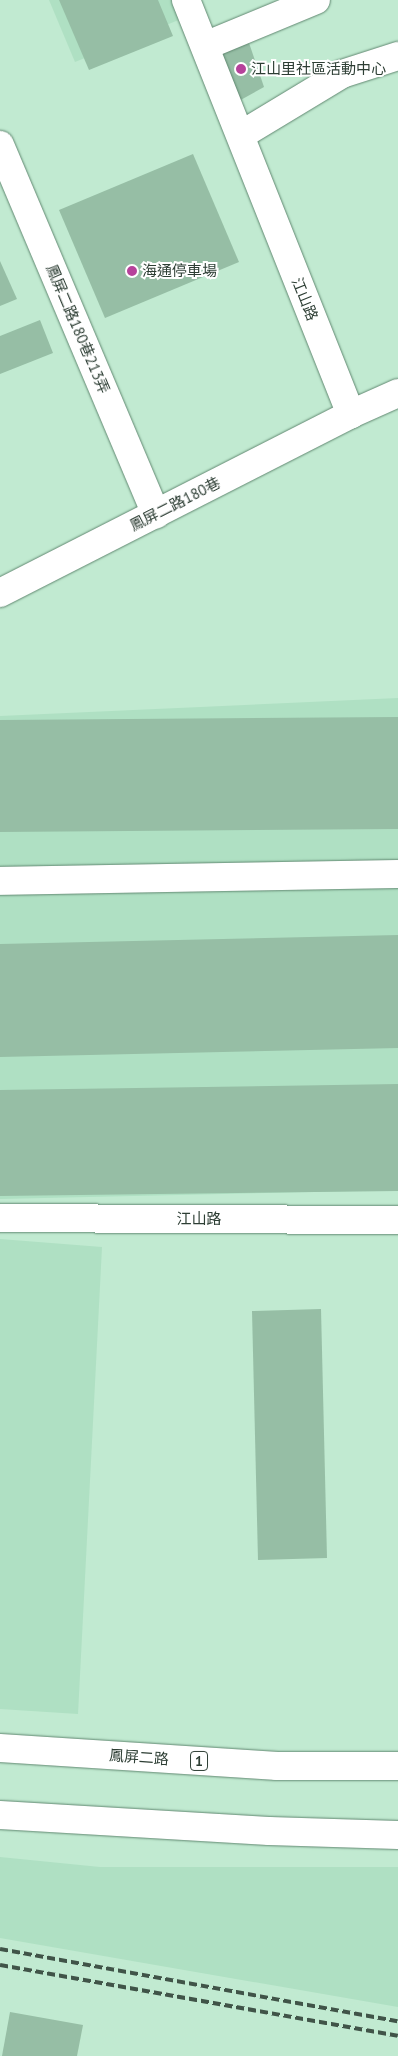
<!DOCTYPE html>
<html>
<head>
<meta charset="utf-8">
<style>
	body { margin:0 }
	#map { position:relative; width:398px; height:2056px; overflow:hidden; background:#c1ead1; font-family:"PT Sans","Noto Sans TC",sans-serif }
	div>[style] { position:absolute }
	.built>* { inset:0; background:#afe0c3 }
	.building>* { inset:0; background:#96bea5 }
	.roads { filter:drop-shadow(0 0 1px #618871) drop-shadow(0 0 1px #618871) }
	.street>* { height:28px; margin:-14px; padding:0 14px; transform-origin:14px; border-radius:14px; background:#fff }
	.primary>* { height:28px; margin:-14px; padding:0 14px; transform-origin:14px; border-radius:14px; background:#fff }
	.rail>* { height:4px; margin-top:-2px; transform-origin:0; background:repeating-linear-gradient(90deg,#405448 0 8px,transparent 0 12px) }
	.dots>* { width:14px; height:14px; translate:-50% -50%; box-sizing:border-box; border:2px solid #fff; border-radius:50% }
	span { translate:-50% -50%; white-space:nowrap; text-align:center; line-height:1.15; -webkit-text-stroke:4px #fff; paint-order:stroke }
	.shield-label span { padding:1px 4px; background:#fff; border:1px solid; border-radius:4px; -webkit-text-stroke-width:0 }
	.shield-label { font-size:14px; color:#2d3e34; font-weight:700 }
	.poi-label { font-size:15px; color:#2d3e34 }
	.left { translate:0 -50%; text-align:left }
	.street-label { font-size:15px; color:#2d3e34 }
</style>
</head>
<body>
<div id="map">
	<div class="built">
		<div style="clip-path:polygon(49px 0,173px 0,181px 19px,75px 62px)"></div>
		<div style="clip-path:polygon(398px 698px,398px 1190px,0 1199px,0 716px)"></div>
		<div style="clip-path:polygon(0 1239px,102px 1247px,78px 1714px,0 1709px)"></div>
		<div style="clip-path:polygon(0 1857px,100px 1867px,398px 1867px,398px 2007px,0 1938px)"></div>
	</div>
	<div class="building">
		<div style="clip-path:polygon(59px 0,158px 0,173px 36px,89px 70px)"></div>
		<div style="clip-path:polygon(247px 37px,264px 87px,237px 102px,217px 51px)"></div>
		<div style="clip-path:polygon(193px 154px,239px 262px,105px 318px,59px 210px)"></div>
		<div style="clip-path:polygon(0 261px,17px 299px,0 306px)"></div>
		<div style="clip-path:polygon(40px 320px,53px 353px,0 374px,0 336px)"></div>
		<div style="clip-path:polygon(398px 717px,398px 829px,0 832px,0 720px)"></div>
		<div style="clip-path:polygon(398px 935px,398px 1048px,0 1057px,0 944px)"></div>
		<div style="clip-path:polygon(398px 1084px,398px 1191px,0 1196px,0 1090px)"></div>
		<div style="clip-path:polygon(321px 1309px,327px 1558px,258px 1560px,252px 1311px)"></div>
		<div style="clip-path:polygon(10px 2012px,83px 2025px,77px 2056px,2px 2056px)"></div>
	</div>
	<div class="roads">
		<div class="street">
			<div style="left:186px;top:0;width:446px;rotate:68.3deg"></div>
			<div style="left:205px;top:46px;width:120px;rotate:-22.5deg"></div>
			<div style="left:241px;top:135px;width:118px;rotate:-31.1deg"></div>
			<div style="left:342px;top:74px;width:59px;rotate:-17.8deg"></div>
			<div style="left:0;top:145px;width:401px;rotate:67.1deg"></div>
			<div style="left:0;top:593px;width:394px;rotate:-27deg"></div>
			<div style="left:351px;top:414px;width:51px;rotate:-24.1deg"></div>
			<div style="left:0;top:881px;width:398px;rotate:-1deg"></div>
			<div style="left:0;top:1218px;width:398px;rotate:0.3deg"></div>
		</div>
		<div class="primary">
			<div style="left:0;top:1748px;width:278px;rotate:3.7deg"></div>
			<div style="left:277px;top:1766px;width:121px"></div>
			<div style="left:0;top:1815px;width:269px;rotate:3.4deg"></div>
			<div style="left:269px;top:1831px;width:129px;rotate:1.8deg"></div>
		</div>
	</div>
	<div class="rail">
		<div style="left:0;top:1949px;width:404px;rotate:10.3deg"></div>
		<div style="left:0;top:1965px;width:404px;rotate:10.1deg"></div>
	</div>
	<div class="dots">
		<div style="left:241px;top:69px;background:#b6429b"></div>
		<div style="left:132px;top:271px;background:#b6429b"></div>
	</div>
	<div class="shield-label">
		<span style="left:199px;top:1761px">1</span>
	</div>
	<div class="poi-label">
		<span class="left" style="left:251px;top:69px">江山里社區活動中心</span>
		<span class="left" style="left:142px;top:271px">海通停車場</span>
	</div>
	<div class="street-label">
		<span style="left:305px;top:299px;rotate:68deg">江山路</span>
		<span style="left:78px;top:329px;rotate:67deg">鳳屏二路180巷213弄</span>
		<span style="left:175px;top:504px;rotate:-27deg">鳳屏二路180巷</span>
		<span style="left:199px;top:1219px">江山路</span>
		<span style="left:139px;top:1757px;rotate:4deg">鳳屏二路</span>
	</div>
</div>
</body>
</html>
